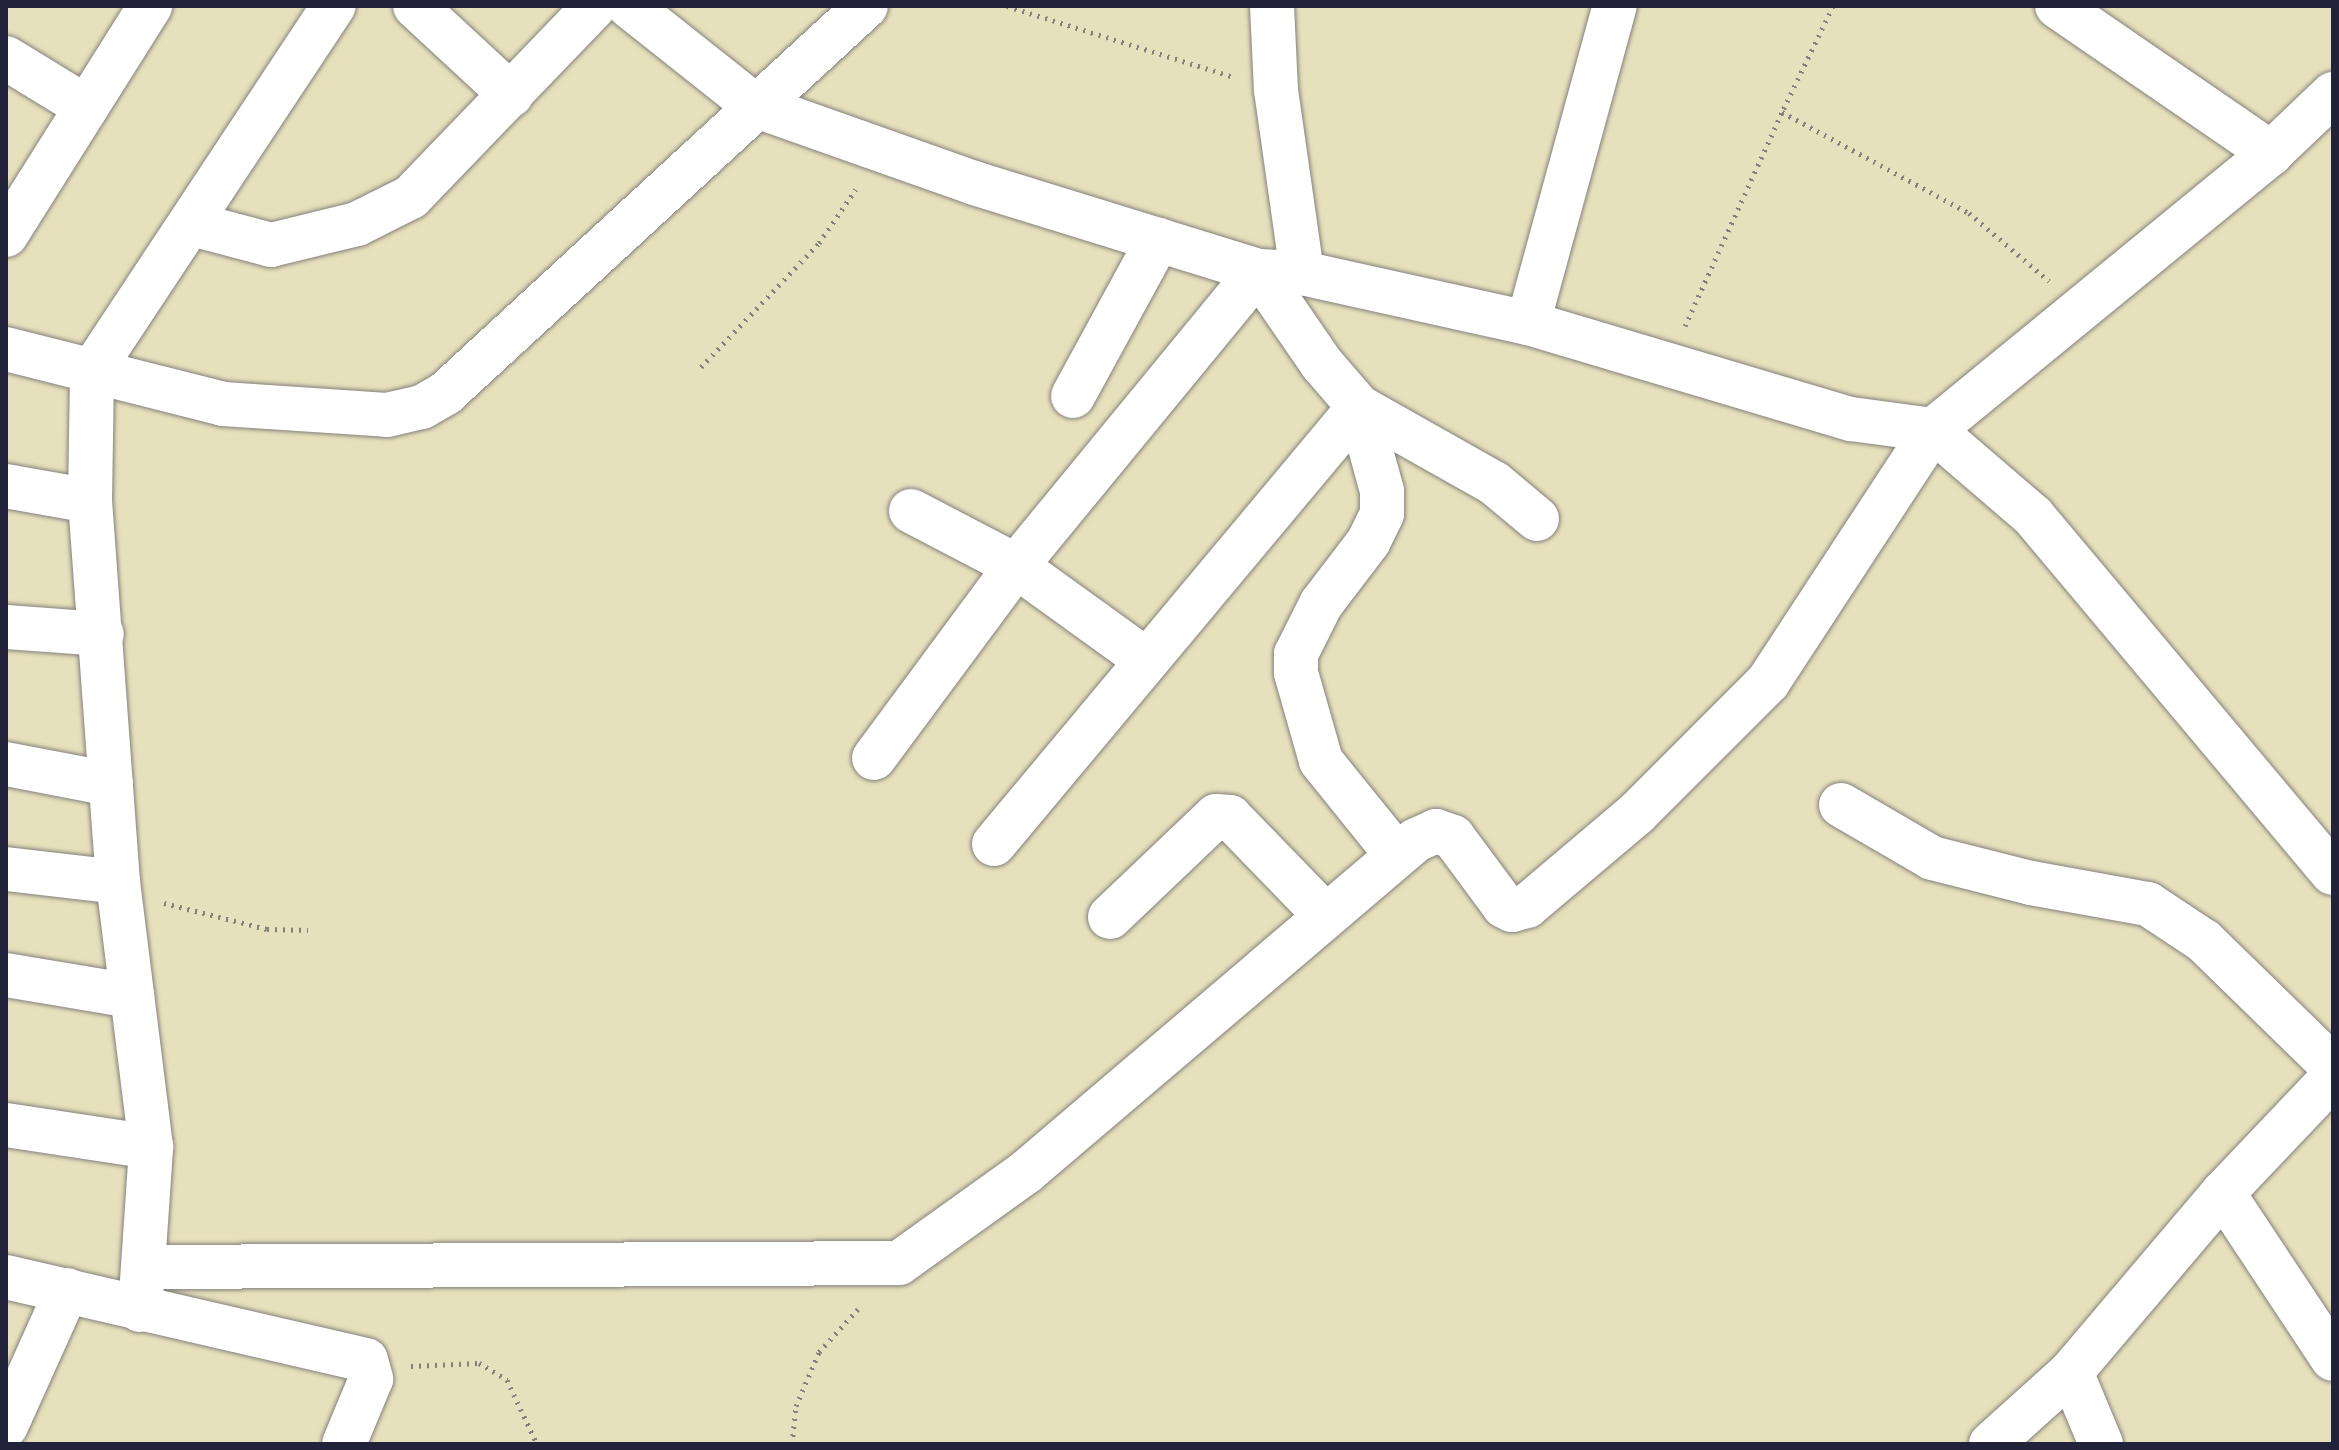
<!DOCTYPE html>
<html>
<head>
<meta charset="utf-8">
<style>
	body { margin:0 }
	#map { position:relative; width:2339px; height:1450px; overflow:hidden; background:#e7e0bc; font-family:"Shantell Sans",sans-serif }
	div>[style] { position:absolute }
	.path>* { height:5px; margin-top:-2.5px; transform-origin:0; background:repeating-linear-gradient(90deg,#84817c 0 2px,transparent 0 8px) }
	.roads { filter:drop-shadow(0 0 2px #84817c) drop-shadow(0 0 2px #84817c) }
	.minor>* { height:44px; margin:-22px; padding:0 22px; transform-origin:22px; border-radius:22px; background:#fff }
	span { translate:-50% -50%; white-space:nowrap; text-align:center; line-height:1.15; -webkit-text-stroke:8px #fff; paint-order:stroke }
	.frame { position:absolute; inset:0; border:8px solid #22223b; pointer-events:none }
</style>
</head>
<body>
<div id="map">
	<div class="path">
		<div style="left:1007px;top:6px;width:238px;rotate:17.4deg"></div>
		<div style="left:1833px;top:6px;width:118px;rotate:115.7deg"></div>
		<div style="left:1782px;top:112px;width:213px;rotate:28.4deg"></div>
		<div style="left:1969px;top:213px;width:105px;rotate:40.4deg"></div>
		<div style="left:1685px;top:326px;width:235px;rotate:-65.6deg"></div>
		<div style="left:701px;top:367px;width:171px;rotate:-46.4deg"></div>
		<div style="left:819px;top:243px;width:65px;rotate:-55.6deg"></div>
		<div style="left:164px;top:903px;width:106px;rotate:14.2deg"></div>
		<div style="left:267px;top:929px;width:41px;rotate:1.4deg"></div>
		<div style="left:411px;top:1366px;width:68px;rotate:-2.5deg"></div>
		<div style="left:479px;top:1363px;width:33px;rotate:31deg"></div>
		<div style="left:507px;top:1380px;width:71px;rotate:64.9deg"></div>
		<div style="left:792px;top:1444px;width:38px;rotate:-84deg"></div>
		<div style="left:796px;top:1406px;width:59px;rotate:-66.9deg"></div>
		<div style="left:819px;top:1352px;width:58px;rotate:-47.8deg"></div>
	</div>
	<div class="roads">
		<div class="minor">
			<div style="left:415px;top:6px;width:131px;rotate:42.8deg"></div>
			<div style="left:629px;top:6px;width:159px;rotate:38.4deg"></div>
			<div style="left:754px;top:105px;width:233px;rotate:19.5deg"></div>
			<div style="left:974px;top:183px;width:297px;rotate:17.2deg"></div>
			<div style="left:1258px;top:271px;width:44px;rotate:2.6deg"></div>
			<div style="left:1302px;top:273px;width:231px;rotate:12.5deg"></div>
			<div style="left:1528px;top:323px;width:337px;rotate:16.6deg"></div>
			<div style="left:1851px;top:419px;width:83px;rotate:7.6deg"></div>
			<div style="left:1933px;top:430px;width:132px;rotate:40.7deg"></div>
			<div style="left:2033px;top:516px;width:466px;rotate:50deg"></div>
			<div style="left:1272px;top:6px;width:84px;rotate:87.3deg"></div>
			<div style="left:1276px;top:90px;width:185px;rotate:81.9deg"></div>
			<div style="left:2057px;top:6px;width:260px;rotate:34.5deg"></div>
			<div style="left:6px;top:58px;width:94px;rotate:31.5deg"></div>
			<div style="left:192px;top:224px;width:82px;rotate:14.9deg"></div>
			<div style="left:271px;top:245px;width:89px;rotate:-13.7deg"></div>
			<div style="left:357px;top:224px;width:60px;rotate:-26.6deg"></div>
			<div style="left:411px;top:197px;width:265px;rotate:-46.1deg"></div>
			<div style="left:6px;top:235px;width:271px;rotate:-57.8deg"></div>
			<div style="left:1528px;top:323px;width:329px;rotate:-74.7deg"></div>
			<div style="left:6px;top:349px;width:224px;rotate:14.2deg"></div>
			<div style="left:223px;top:404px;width:164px;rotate:3.8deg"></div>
			<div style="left:387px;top:415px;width:36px;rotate:-13deg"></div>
			<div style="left:422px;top:407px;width:28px;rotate:-30deg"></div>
			<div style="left:446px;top:393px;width:571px;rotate:-42.66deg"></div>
			<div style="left:1073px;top:396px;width:178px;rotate:-61.4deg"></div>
			<div style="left:6px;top:486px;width:85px;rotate:10.1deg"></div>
			<div style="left:911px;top:511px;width:119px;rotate:27.6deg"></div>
			<div style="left:1016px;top:566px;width:159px;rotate:35.8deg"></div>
			<div style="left:6px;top:627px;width:96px;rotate:4.2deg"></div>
			<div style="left:874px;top:758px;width:239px;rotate:-53.5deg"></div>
			<div style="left:1016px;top:566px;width:382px;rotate:-50.6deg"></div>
			<div style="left:1258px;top:271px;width:113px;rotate:55.5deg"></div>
			<div style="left:1322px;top:364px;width:57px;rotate:49.3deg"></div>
			<div style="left:1359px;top:407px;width:87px;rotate:74.7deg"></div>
			<div style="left:1382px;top:491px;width:23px;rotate:90deg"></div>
			<div style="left:1382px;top:514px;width:30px;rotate:116deg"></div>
			<div style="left:1369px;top:541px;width:79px;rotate:127.3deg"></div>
			<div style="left:1321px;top:604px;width:56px;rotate:116.6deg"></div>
			<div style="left:1296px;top:654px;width:19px;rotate:90deg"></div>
			<div style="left:1296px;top:673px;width:91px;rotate:74.1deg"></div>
			<div style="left:1321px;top:761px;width:119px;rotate:51.1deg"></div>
			<div style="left:6px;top:764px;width:107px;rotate:10.8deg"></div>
			<div style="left:1841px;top:805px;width:105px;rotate:30.2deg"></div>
			<div style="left:1932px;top:858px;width:102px;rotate:14.2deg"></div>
			<div style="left:2031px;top:883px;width:119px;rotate:10.2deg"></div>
			<div style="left:2148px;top:904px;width:67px;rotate:33.5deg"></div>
			<div style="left:2204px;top:941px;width:180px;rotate:44.3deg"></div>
			<div style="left:994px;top:844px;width:569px;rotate:-50.13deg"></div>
			<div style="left:1359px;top:407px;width:155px;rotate:29.4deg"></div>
			<div style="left:1494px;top:483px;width:56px;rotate:39.9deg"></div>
			<div style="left:6px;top:869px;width:113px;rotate:6.6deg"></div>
			<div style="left:1110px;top:917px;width:146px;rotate:-43.6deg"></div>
			<div style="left:1216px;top:816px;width:14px;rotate:4deg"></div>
			<div style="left:1230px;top:817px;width:135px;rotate:45.9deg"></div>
			<div style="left:6px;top:975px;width:128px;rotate:9.5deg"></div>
			<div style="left:6px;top:1125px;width:147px;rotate:8.6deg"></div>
			<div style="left:2223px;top:1193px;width:199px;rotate:56.5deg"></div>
			<div style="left:147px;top:1267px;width:752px;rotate:-0.3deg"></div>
			<div style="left:899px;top:1263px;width:156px;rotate:-35.6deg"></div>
			<div style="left:1026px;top:1172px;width:512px;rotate:-40.41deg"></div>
			<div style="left:1416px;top:840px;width:22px;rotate:-24deg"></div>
			<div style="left:1436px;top:831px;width:18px;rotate:19deg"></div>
			<div style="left:1453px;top:837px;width:86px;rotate:53.5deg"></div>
			<div style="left:1504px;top:906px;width:9px;rotate:27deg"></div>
			<div style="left:1512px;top:910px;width:16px;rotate:-15deg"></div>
			<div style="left:1527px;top:906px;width:144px;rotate:-40.2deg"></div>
			<div style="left:1637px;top:813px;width:185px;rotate:-45deg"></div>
			<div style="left:1768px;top:682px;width:301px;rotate:-56.8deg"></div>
			<div style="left:1933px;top:430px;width:437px;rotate:-39.3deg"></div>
			<div style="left:2271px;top:153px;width:86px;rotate:-43.6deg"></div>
			<div style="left:6px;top:1277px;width:369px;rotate:13deg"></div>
			<div style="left:366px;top:1360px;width:20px;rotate:75deg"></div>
			<div style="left:371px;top:1379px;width:70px;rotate:112.6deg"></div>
			<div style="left:140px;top:1310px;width:163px;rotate:-86.1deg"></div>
			<div style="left:151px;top:1147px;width:267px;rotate:-97.1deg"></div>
			<div style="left:118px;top:882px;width:382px;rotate:-94.2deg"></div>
			<div style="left:90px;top:501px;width:130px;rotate:-89.1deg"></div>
			<div style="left:92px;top:371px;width:438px;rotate:-56.5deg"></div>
			<div style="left:6px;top:1426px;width:149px;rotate:-65.8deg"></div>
			<div style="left:1991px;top:1444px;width:108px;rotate:-42deg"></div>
			<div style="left:2101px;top:1444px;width:78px;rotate:-112.6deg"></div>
			<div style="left:2071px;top:1372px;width:235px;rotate:-49.7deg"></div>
			<div style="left:2223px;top:1193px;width:160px;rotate:-46.5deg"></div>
		</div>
	</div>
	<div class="frame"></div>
</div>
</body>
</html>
